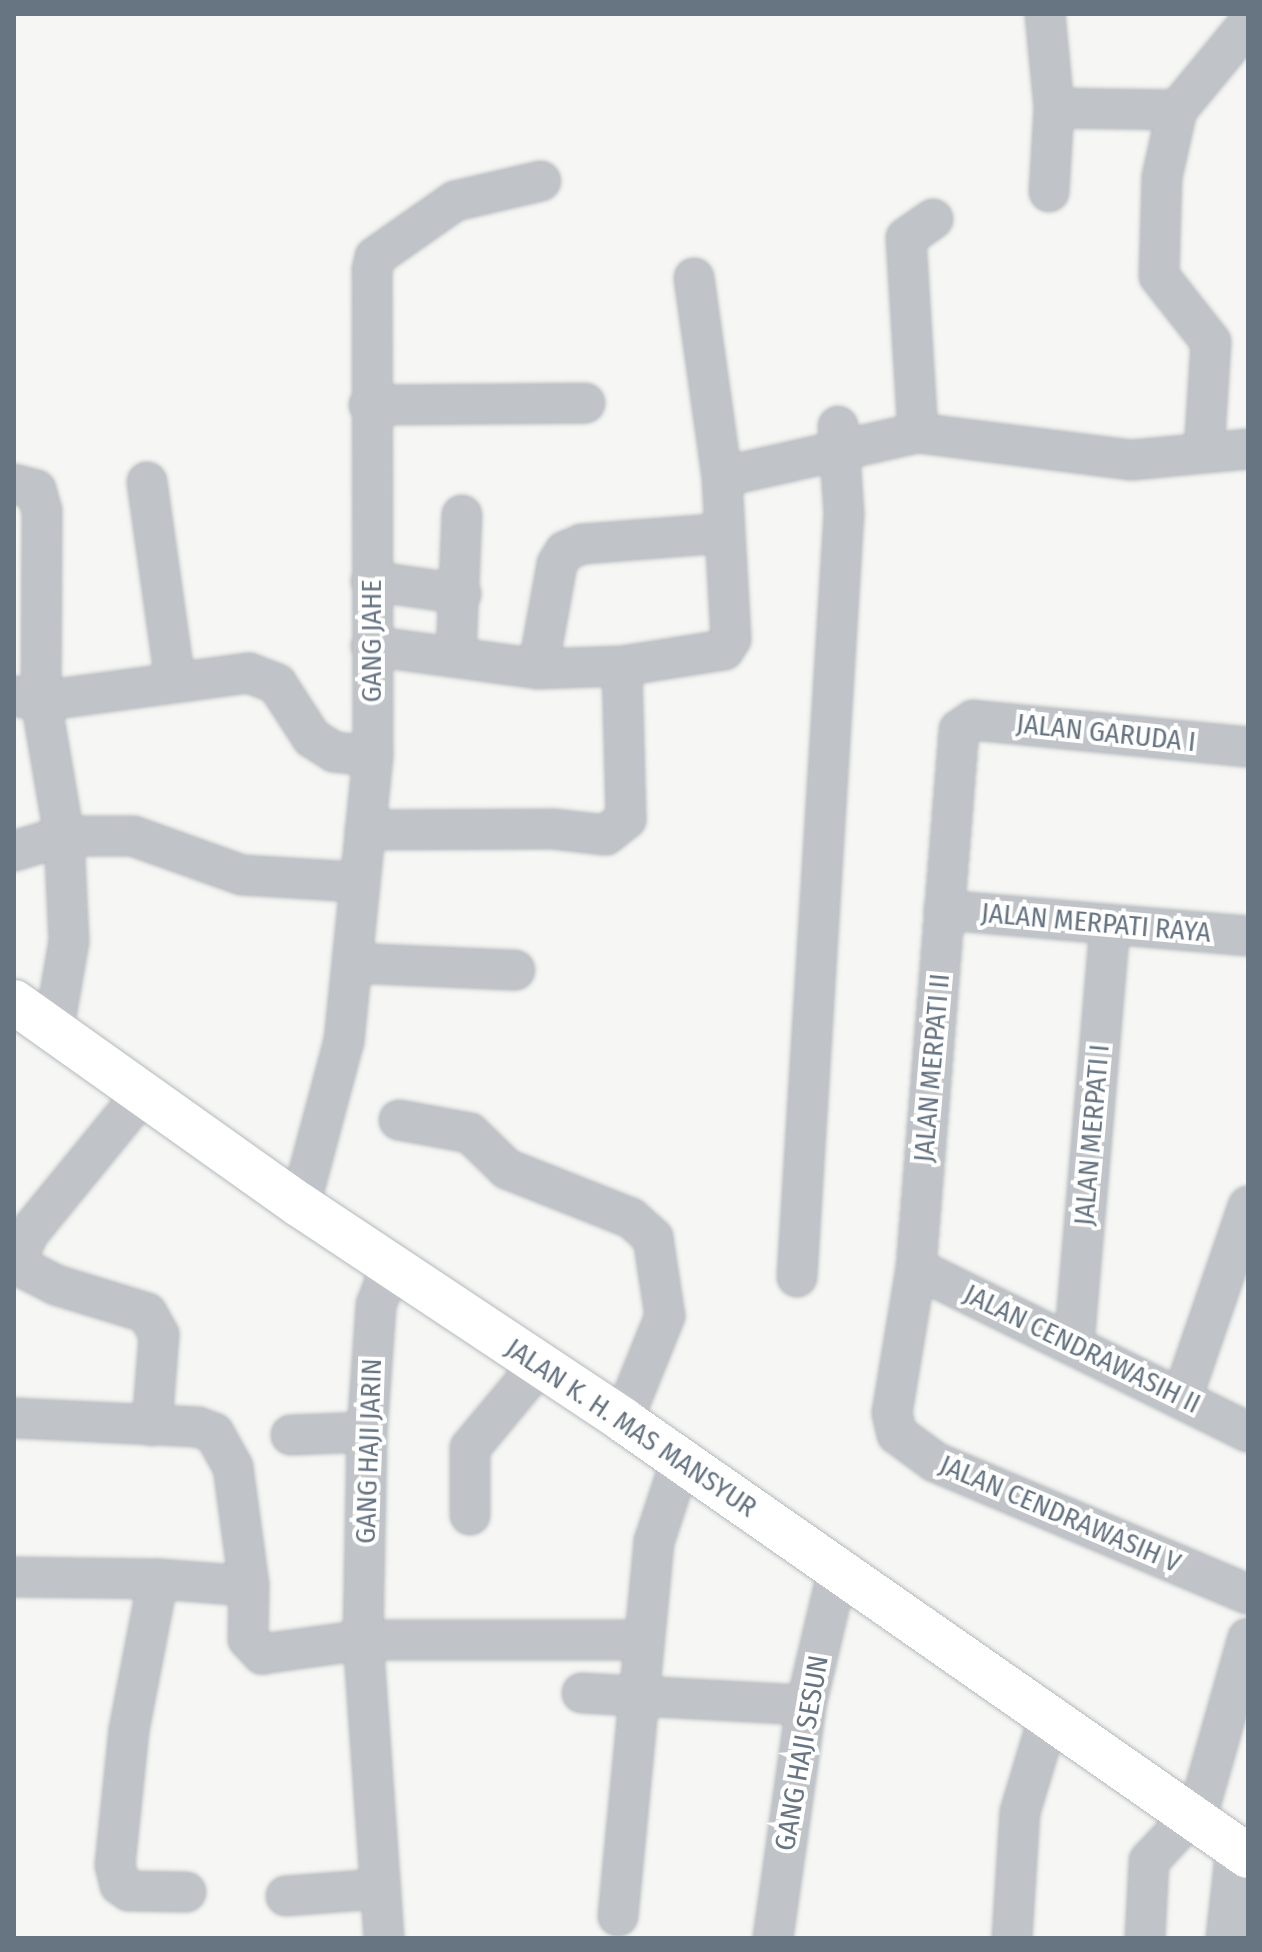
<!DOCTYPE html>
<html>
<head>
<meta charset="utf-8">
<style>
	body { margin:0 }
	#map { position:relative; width:1262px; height:1952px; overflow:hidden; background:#f6f7f4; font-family:"Fira Sans Condensed",sans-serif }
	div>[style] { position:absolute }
	.roads { filter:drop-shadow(0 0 2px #b5b9bd) drop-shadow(0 0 2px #b5b9bd) }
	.street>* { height:38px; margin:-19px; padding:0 19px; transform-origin:19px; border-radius:19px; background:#c0c3c7 }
	.secondary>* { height:44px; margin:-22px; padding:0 22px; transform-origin:22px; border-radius:22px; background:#fff }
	span { translate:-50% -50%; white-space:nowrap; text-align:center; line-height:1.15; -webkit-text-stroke:8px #fff; paint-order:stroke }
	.street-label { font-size:28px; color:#677583 }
	.frame { position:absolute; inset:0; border:16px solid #677583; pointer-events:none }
</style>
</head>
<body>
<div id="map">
	<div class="roads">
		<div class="street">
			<div style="left:1045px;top:14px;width:94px;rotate:84.5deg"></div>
			<div style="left:1054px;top:108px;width:84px;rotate:93.4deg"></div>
			<div style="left:1054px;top:108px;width:123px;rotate:0.9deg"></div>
			<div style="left:933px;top:219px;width:33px;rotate:145deg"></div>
			<div style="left:906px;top:238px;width:195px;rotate:86.5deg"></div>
			<div style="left:918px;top:433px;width:216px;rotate:7.2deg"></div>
			<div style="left:1132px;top:460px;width:117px;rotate:-5.4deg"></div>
			<div style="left:369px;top:405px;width:216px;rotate:-0.5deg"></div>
			<div style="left:1204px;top:453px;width:111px;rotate:-86.4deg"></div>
			<div style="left:1211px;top:342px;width:84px;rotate:-128.2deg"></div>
			<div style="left:1159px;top:276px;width:99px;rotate:-88.3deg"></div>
			<div style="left:1162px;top:177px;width:69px;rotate:-77.4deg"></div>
			<div style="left:1177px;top:110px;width:112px;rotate:-50.5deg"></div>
			<div style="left:722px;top:477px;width:201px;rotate:-12.7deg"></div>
			<div style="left:147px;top:482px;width:202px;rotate:82deg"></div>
			<div style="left:14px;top:484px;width:23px;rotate:15deg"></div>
			<div style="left:36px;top:490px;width:22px;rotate:74deg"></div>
			<div style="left:42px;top:511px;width:190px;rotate:90.3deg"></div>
			<div style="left:41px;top:701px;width:137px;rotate:80.3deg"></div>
			<div style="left:64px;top:836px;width:105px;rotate:87.3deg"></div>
			<div style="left:69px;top:941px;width:88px;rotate:99.8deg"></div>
			<div style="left:371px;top:581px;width:91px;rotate:8.2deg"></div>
			<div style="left:371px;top:646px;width:169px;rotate:7.8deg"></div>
			<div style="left:538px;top:669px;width:84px;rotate:-2deg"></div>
			<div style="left:622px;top:666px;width:103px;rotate:-8.9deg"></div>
			<div style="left:724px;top:650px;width:13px;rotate:-58deg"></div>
			<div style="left:731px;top:639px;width:162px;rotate:-93.2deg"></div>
			<div style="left:722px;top:477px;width:201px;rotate:-98deg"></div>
			<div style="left:456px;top:656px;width:141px;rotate:-87.6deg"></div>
			<div style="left:538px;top:669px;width:107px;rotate:-79.7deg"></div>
			<div style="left:557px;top:564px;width:15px;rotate:-58deg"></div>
			<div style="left:565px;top:551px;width:18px;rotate:-22deg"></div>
			<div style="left:582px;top:544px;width:143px;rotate:-4.4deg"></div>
			<div style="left:14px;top:696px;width:27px;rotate:10deg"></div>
			<div style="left:41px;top:701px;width:210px;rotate:-7.7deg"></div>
			<div style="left:249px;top:673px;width:30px;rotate:21deg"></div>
			<div style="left:277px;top:684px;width:64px;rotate:57.1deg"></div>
			<div style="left:312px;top:738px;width:26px;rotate:32deg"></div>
			<div style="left:334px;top:752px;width:39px;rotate:6deg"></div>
			<div style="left:1248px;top:747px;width:276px;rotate:-174.4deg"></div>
			<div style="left:973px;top:720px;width:17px;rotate:144deg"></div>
			<div style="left:959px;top:730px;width:540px;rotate:94.57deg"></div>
			<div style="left:916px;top:1268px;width:147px;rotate:99.4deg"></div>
			<div style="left:892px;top:1413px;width:22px;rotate:77deg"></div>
			<div style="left:897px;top:1434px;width:47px;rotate:36.4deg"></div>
			<div style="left:935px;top:1462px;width:340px;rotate:22.9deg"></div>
			<div style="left:365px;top:830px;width:188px;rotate:-0.3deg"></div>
			<div style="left:553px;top:829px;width:53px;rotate:6.5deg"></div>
			<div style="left:606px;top:835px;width:26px;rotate:-39deg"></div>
			<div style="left:626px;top:819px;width:153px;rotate:-91.5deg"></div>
			<div style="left:14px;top:851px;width:52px;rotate:-16.7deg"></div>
			<div style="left:64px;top:836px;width:69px"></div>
			<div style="left:133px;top:836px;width:116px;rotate:19.7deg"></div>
			<div style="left:242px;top:875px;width:115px;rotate:3.5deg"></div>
			<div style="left:944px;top:910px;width:305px;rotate:4.9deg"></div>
			<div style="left:353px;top:963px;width:162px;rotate:2.5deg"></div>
			<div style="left:399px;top:1120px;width:72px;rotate:10.4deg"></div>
			<div style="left:470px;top:1133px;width:52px;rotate:44.2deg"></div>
			<div style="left:507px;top:1169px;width:133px;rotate:21.6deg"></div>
			<div style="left:631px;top:1218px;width:30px;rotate:42deg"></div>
			<div style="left:653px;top:1238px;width:79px;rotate:81.3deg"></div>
			<div style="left:665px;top:1316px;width:112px;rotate:112deg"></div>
			<div style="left:300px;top:1205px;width:170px;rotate:-75deg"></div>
			<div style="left:344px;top:1041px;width:286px;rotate:-84.2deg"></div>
			<div style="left:373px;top:756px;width:486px;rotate:-90.1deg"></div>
			<div style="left:372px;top:270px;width:13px;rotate:-77deg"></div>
			<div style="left:375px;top:257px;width:98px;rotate:-35deg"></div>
			<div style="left:455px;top:201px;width:88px;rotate:-13.1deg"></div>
			<div style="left:15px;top:1264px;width:46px;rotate:27.1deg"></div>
			<div style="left:56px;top:1285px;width:95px;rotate:17.1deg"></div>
			<div style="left:147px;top:1313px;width:25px;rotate:61deg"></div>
			<div style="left:159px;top:1335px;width:91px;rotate:94.4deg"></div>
			<div style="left:14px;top:1266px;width:35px;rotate:-66deg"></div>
			<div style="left:28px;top:1234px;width:182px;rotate:-50.8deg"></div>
			<div style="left:916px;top:1268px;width:370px;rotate:26.3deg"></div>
			<div style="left:797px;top:1277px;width:764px;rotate:-86.48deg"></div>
			<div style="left:844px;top:514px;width:88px;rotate:-93.9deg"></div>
			<div style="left:1074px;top:1345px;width:421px;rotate:-85.1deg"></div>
			<div style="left:1182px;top:1398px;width:203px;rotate:-71deg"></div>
			<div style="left:14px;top:1418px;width:184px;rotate:2.8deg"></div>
			<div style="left:198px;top:1427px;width:17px;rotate:21deg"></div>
			<div style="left:214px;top:1433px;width:39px;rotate:61deg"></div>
			<div style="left:233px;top:1467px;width:120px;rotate:82.3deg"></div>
			<div style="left:249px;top:1586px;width:53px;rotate:91.1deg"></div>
			<div style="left:248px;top:1639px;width:21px;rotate:47deg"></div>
			<div style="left:262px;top:1654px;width:102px;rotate:-7.9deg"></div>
			<div style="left:363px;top:1640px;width:279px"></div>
			<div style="left:291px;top:1435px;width:76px;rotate:-2.3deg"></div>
			<div style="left:470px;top:1515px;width:67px;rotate:-90deg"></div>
			<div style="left:470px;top:1448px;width:108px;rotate:-50.3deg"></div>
			<div style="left:14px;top:1577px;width:144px;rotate:0.8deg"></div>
			<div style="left:582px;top:1693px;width:224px;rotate:3.1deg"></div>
			<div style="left:1196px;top:1820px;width:189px;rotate:-74.1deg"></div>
			<div style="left:186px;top:1892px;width:57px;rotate:-179deg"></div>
			<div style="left:129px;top:1891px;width:11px;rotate:-146deg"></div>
			<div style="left:120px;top:1885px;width:21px;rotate:-104deg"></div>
			<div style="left:115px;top:1865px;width:136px;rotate:-84.1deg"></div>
			<div style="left:129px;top:1730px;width:154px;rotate:-79.1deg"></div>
			<div style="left:158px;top:1579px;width:91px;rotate:4.4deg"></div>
			<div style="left:286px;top:1896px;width:94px;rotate:-4.3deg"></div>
			<div style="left:618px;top:1916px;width:376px;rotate:-84.5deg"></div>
			<div style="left:654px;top:1542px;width:86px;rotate:-71.8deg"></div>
			<div style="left:384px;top:1938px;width:299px;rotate:-94deg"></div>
			<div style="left:363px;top:1640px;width:208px;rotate:-88.9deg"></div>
			<div style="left:367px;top:1432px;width:127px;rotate:-85.9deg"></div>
			<div style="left:376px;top:1305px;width:42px;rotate:-69deg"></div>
			<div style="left:773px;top:1938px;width:235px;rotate:-81.9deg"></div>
			<div style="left:806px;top:1705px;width:139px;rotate:-76.7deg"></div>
			<div style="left:1012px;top:1938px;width:126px;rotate:-86.4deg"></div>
			<div style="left:1020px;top:1812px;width:100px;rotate:-73.2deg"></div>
			<div style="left:1145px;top:1938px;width:77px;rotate:-87deg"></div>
			<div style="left:1149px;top:1861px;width:62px;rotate:-47deg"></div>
			<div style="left:1226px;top:1938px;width:92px;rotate:-83.7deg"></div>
		</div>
		<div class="secondary">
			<div style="left:14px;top:1002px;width:351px;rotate:35.4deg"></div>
			<div style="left:300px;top:1205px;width:388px;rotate:33.6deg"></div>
			<div style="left:623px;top:1420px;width:762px;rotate:34.9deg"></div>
		</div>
	</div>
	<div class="street-label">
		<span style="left:372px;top:641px;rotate:-90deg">GANG JAHE</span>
		<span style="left:1106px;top:733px;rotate:6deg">JALAN GARUDA I</span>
		<span style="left:1096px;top:923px;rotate:5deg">JALAN MERPATI RAYA</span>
		<span style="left:932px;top:1068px;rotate:-85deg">JALAN MERPATI II</span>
		<span style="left:1092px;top:1135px;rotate:-85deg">JALAN MERPATI I</span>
		<span style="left:1082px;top:1349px;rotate:26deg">JALAN CENDRAWASIH II</span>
		<span style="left:631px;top:1428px;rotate:34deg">JALAN K. H. MAS MANSYUR</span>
		<span style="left:369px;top:1451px;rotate:-88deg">GANG HAJI JARIN</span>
		<span style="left:1060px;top:1514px;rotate:23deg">JALAN CENDRAWASIH V</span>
		<span style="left:802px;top:1753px;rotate:-80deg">GANG HAJI SESUN</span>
	</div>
	<div class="frame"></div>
</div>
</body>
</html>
